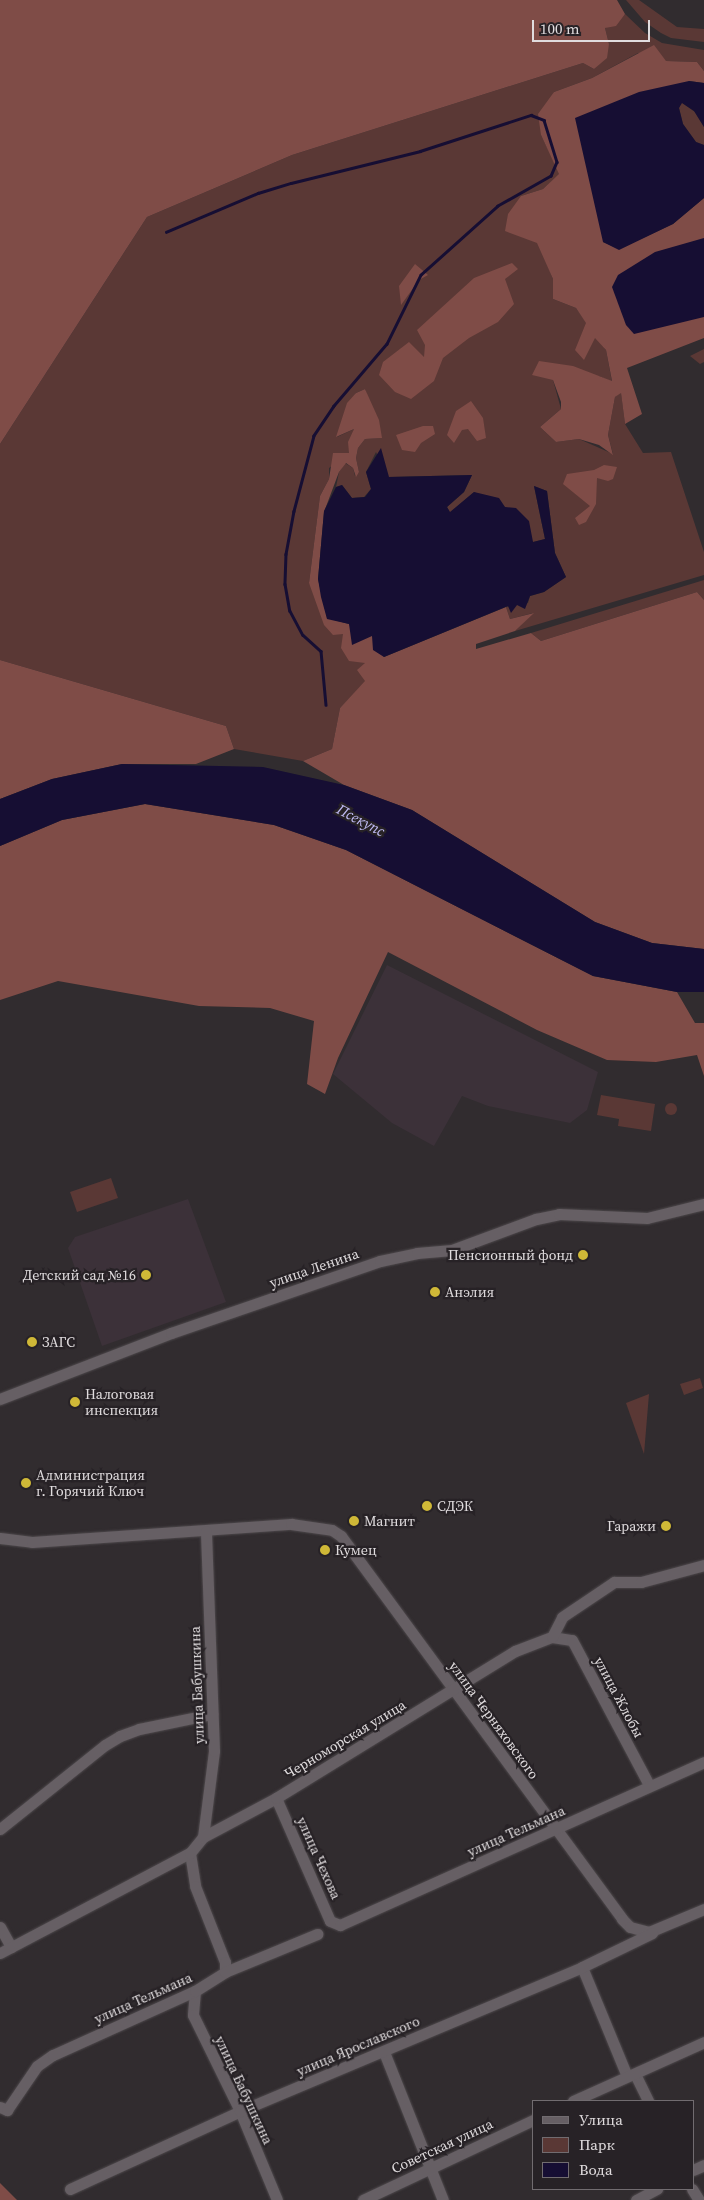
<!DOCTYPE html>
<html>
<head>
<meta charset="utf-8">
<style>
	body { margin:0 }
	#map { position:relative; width:704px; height:2200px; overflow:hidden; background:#312c2f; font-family:"Source Serif 4",serif }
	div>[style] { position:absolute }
	.built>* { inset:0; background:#3c3139 }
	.green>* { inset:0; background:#5a3835 }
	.round { border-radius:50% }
	.forest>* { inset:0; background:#7f4c47 }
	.water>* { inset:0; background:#160e33 }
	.stream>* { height:2.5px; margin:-1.25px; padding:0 1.25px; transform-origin:1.25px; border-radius:1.25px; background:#160e33 }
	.roads { filter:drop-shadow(0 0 1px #4d484b) drop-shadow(0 0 1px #4d484b) }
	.minor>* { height:11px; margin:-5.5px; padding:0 5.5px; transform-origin:5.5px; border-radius:5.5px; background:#665f64 }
	.dots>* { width:14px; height:14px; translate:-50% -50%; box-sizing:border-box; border:2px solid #272226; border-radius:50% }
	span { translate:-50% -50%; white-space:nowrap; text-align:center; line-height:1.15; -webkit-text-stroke:4.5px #272226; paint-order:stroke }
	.poi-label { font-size:14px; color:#e0dcde }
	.right { translate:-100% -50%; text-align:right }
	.left { translate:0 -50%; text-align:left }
	.street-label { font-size:14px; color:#e0dcde }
	.water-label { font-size:15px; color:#c0bbf4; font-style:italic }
	.legend { position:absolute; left:532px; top:2100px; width:162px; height:90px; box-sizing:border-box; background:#272226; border:1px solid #716c70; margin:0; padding:6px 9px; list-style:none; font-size:15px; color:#e0dcde }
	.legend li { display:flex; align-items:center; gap:10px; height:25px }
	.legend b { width:25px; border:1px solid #716c70 }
	.scale { position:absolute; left:532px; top:20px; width:118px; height:22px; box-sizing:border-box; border:2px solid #e0dcde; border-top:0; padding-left:6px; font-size:15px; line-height:18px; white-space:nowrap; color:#e0dcde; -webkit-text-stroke:4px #272226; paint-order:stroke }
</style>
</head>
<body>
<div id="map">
	<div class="built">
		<div style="clip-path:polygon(387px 965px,598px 1072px,587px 1110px,570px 1123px,488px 1106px,462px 1096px,434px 1146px,392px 1123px,333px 1074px)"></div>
		<div style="clip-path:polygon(188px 1199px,226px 1302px,102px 1346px,68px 1248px,75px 1237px)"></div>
	</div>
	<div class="green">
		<div style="clip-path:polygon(626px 0,639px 0,677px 27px,704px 29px,704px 42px,671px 38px,661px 33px,645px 22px)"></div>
		<div style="clip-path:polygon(625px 14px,645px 33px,662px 43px,704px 50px,704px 71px,697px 62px,666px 61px,638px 53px,592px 78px,554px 92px,541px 135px,560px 174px,543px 189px,521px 196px,553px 279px,553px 299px,576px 308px,606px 350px,612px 382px,599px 376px,553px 380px,561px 409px,540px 427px,556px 442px,579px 439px,613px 454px,608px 435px,615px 397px,621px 392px,625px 424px,643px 453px,671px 452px,704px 552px,704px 575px,515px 631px,533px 613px,510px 619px,506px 607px,528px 603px,530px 596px,544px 592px,566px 577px,555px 553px,547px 491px,534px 486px,545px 539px,533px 542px,505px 507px,474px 492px,450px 513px,447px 507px,464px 492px,472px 475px,388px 477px,376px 452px,366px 472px,371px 489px,364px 497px,352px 498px,342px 485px,336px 487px,339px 472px,345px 463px,353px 468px,355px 476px,359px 472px,356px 458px,358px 448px,365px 439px,381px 438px,365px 389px,356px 393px,337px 437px,354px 429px,350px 453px,329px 468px,329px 479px,320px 496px,309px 583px,365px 663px,366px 681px,340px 708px,332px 749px,303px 761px,234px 749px,226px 726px,0 660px,0 444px,147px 217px,292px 155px,583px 63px,594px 69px,609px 44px,605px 28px)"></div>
		<div style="clip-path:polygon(681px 102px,695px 112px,704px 127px,704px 145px,696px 142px,683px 124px,679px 108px)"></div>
		<div style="clip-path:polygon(704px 349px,704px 362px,700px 364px,690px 356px)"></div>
		<div style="clip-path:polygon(704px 580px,704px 600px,697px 592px,541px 641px,531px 633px)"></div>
		<div style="clip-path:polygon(601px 1095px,655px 1104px,651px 1131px,618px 1126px,619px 1119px,597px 1115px)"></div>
		<div class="round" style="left:665px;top:1103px;width:12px;height:12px"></div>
		<div style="clip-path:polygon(111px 1178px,118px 1198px,77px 1212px,70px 1192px)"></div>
		<div style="clip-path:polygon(700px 1378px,703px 1388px,684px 1395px,680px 1384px)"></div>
		<div style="clip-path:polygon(649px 1394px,644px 1454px,626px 1403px)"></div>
	</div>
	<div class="forest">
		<div style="clip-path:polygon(0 0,617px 0,625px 14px,616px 26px,605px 28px,609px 44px,607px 58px,594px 69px,583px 63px,292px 155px,147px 217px,0 444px)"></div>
		<div style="clip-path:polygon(654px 45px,666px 61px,697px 62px,704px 71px,704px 83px,689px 81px,603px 242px,619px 249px,673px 224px,704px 198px,704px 338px,627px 368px,642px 414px,625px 424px,621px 393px,615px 397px,608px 435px,613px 455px,599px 445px,579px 439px,556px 442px,540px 427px,561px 409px,561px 402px,553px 380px,532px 375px,539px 361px,573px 366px,612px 381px,606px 350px,595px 338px,584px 360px,575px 350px,586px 323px,576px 308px,553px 299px,553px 279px,537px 243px,505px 231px,508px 214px,521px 196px,543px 189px,559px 174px,541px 135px,538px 114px,554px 92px,592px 78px)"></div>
		<div style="clip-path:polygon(512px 263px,518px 269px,505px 279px,514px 304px,498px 322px,469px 338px,443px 358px,434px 381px,411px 399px,395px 392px,379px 375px,383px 362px,409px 342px,424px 357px,425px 345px,417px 330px,474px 278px)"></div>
		<div style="clip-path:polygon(415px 264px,428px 275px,419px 280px,401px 305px,399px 286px)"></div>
		<div style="clip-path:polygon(365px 389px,379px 420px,382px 438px,365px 439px,358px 448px,356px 458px,359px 472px,356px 477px,353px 468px,346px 463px,339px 472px,324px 512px,318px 579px,327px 618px,349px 624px,352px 630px,372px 636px,384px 657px,506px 607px,510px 619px,534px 613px,515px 631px,476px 644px,476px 649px,531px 633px,541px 641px,697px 592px,704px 600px,704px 949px,652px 943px,595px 922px,412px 810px,344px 785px,303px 761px,332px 749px,340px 708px,365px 681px,357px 670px,365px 663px,349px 661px,341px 648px,343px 634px,333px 635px,324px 625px,309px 583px,320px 496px,329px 479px,333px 453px,349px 453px,348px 442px,354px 429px,336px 437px,347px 403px,356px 393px)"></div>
		<div style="clip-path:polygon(471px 401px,483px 418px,486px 438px,477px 441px,468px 429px,462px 430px,454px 443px,447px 435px,456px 411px)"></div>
		<div style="clip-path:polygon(423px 426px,433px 426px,435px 434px,421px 443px,415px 452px,402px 450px,396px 435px)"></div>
		<div style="clip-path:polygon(604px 465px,617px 467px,613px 479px,608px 481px,597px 478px,596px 504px,586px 522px,579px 525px,575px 518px,590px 506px,563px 484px,567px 474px,594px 470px)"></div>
		<div style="clip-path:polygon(0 660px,226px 726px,234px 749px,196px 764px,122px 764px,52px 779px,0 799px)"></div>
		<div style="clip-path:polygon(145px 804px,274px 825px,346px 850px,593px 976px,677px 992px,695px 1023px,704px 1023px,704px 1076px,697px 1055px,656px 1062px,607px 1060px,537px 1030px,388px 952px,338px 1058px,325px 1094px,307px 1084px,314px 1021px,270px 1008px,199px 1006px,58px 981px,0 1000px,0 846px,62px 820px)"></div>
		<div style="clip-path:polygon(0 2183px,17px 2200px,0 2200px)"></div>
	</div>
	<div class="water">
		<div style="clip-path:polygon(689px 81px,704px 83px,704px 127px,694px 111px,682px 103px,679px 108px,683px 124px,696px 142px,704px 145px,704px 198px,673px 224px,619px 250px,603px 242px,575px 118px,639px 92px)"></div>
		<div style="clip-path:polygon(704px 238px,704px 317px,634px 334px,626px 325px,612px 287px,618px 275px,655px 252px)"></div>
		<div style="clip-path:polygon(381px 448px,389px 477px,472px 475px,464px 492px,447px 507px,450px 512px,474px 492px,499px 498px,505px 507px,516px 508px,529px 521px,533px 542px,545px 539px,534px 486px,547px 491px,555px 553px,566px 577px,544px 592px,530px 596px,525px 609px,517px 605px,511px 613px,508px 606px,384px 657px,373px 650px,372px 636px,352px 645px,349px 624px,327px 619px,321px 597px,318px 579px,324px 511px,336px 487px,342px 485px,352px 498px,365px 497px,371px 489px,366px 472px)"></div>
		<div style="clip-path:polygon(122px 764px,263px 767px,344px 785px,412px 810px,595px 922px,652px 943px,704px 949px,704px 992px,677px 992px,593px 976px,346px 850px,274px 825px,145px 804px,62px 820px,0 846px,0 799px,52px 779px)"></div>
	</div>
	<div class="stream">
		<div style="left:166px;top:232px;width:100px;rotate:-23deg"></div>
		<div style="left:258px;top:193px;width:34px;rotate:-17deg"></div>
		<div style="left:291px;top:183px;width:133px;rotate:-13.9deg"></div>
		<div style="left:420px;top:151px;width:117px;rotate:-18deg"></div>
		<div style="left:531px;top:115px;width:14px;rotate:21deg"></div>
		<div style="left:544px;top:120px;width:44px;rotate:72.8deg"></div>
		<div style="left:557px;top:162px;width:15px;rotate:113deg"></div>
		<div style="left:551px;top:176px;width:61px;rotate:150.5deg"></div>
		<div style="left:498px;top:206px;width:103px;rotate:138.1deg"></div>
		<div style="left:421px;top:275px;width:77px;rotate:116.2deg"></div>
		<div style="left:387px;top:344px;width:82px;rotate:130.5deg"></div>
		<div style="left:334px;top:406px;width:36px;rotate:124deg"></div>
		<div style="left:314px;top:436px;width:78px;rotate:104.9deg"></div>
		<div style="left:294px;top:511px;width:44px;rotate:100.5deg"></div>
		<div style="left:286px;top:554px;width:30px;rotate:92deg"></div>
		<div style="left:285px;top:584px;width:27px;rotate:80deg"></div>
		<div style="left:290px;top:611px;width:27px;rotate:62deg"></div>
		<div style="left:303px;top:635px;width:24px;rotate:42deg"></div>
		<div style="left:321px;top:651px;width:54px;rotate:84.7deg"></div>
	</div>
	<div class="roads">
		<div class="minor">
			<div style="left:0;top:1399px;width:183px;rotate:-21.1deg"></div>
			<div style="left:171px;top:1333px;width:221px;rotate:-19deg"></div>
			<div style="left:380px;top:1261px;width:38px;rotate:-12deg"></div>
			<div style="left:417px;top:1253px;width:35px;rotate:-5deg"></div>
			<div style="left:452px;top:1250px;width:90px;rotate:-20.3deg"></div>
			<div style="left:536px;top:1219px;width:24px;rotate:-12deg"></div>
			<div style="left:559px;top:1214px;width:88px;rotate:2.6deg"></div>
			<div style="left:647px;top:1218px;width:59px;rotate:-13.8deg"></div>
			<div style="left:0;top:1538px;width:32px;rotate:7deg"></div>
			<div style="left:32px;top:1542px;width:260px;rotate:-4deg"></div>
			<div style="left:291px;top:1524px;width:41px;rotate:8.3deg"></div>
			<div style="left:332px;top:1530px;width:11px;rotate:34deg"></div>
			<div style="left:341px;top:1536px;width:475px;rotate:53.7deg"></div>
			<div style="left:622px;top:1919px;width:11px;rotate:45deg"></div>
			<div style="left:630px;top:1927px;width:20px;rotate:15deg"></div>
			<div style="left:649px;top:1932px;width:60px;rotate:-22.7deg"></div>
			<div style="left:552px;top:1637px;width:20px;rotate:9deg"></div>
			<div style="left:572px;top:1640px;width:164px;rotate:62deg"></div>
			<div style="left:276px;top:1798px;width:134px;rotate:66.3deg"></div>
			<div style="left:330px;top:1921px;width:11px;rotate:22deg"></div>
			<div style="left:340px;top:1925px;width:399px;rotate:-24.1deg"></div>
			<div style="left:0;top:1829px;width:134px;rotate:-38.7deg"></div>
			<div style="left:105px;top:1745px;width:17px;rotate:-31deg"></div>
			<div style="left:120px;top:1736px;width:20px;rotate:-20deg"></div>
			<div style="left:139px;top:1729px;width:75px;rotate:-11.6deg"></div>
			<div style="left:203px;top:1837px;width:87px;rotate:-82.7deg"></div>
			<div style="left:214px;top:1751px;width:220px;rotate:-92.1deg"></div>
			<div style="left:190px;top:1853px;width:33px;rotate:81deg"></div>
			<div style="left:195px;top:1886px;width:82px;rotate:68.5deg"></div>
			<div style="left:225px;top:1962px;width:10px;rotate:90deg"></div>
			<div style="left:0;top:1927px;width:23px;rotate:61deg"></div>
			<div style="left:0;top:1953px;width:215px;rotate:-27.8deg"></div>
			<div style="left:190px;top:1853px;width:21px;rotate:-51deg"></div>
			<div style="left:203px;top:1837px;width:83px;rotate:-28.1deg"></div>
			<div style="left:276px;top:1798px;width:281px;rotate:-31.6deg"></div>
			<div style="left:515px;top:1651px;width:40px;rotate:-21deg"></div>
			<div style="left:552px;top:1637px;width:22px;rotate:-63deg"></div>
			<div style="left:562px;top:1617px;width:63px;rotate:-33.9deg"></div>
			<div style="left:614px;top:1582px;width:27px"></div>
			<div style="left:641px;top:1582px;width:65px;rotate:-15.1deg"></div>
			<div style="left:582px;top:1967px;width:118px;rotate:67.6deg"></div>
			<div style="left:195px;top:1991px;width:24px;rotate:95deg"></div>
			<div style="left:193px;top:2015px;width:107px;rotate:63.9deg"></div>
			<div style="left:240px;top:2111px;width:96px;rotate:67.4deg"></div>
			<div style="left:384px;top:2052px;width:159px;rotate:68.3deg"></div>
			<div style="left:635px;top:2074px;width:30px;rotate:64deg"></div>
			<div style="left:573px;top:2101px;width:144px;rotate:-24.2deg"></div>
			<div style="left:0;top:2107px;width:8px;rotate:23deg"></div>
			<div style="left:7px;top:2110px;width:53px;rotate:-55.7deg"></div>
			<div style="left:37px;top:2066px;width:19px;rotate:-35deg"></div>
			<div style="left:53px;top:2055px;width:156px;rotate:-24.3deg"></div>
			<div style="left:195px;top:1991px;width:36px;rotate:-32deg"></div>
			<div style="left:225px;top:1972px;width:100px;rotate:-22.4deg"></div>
			<div style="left:693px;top:2170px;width:12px;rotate:-24deg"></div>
			<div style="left:70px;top:2189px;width:187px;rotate:-24.6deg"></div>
			<div style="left:240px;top:2111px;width:371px;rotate:-22.8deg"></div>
			<div style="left:582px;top:1967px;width:78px;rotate:-25.9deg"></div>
			<div style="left:692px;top:2189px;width:13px;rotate:58deg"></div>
			<div style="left:363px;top:2200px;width:188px;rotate:-25.2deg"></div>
			<div style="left:636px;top:2200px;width:24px;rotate:-28deg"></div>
		</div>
	</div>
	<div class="dots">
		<div style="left:583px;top:1255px;background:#cfb837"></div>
		<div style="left:146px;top:1275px;background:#cfb837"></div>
		<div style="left:435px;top:1292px;background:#cfb837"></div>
		<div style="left:32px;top:1342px;background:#cfb837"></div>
		<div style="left:75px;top:1402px;background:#cfb837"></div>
		<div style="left:26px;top:1483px;background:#cfb837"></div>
		<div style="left:427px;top:1506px;background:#cfb837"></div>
		<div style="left:354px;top:1521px;background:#cfb837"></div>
		<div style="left:666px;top:1526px;background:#cfb837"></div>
		<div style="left:325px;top:1550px;background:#cfb837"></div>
	</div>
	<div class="poi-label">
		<span class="right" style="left:573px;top:1255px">Пенсионный фонд</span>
		<span class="right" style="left:136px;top:1275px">Детский сад №16</span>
		<span class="left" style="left:445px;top:1292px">Анэлия</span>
		<span class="left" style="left:42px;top:1342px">ЗАГС</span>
		<span class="left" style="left:85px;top:1402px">Налоговая<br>инспекция</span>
		<span class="left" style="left:36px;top:1483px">Администрация<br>г. Горячий Ключ</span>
		<span class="left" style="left:437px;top:1506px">СДЭК</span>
		<span class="left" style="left:364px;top:1521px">Магнит</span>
		<span class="right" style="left:656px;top:1526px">Гаражи</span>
		<span class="left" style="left:335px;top:1550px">Кумец</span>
	</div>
	<div class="street-label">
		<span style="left:314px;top:1268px;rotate:-19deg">улица Ленина</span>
		<span style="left:197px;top:1685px;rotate:-92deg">улица Бабушкина</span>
		<span style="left:619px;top:1697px;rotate:62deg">улица Жлобы</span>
		<span style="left:494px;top:1720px;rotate:54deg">улица Черняховского</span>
		<span style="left:345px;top:1739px;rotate:-31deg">Черноморская улица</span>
		<span style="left:516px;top:1831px;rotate:-24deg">улица Тельмана</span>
		<span style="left:319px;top:1858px;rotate:66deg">улица Чехова</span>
		<span style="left:143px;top:1998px;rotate:-24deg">улица Тельмана</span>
		<span style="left:358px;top:2046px;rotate:-23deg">улица Ярославского</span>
		<span style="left:244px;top:2090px;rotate:65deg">улица Бабушкина</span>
		<span style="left:442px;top:2146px;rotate:-25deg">Советская улица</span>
	</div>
	<div class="water-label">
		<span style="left:361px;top:820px;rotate:28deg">Псекупс</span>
	</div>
	<ul class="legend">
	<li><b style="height:6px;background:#665f64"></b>Улица</li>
	<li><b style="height:14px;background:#5a3835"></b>Парк</li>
	<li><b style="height:14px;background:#160e33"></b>Вода</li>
	</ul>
	<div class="scale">100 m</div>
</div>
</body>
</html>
